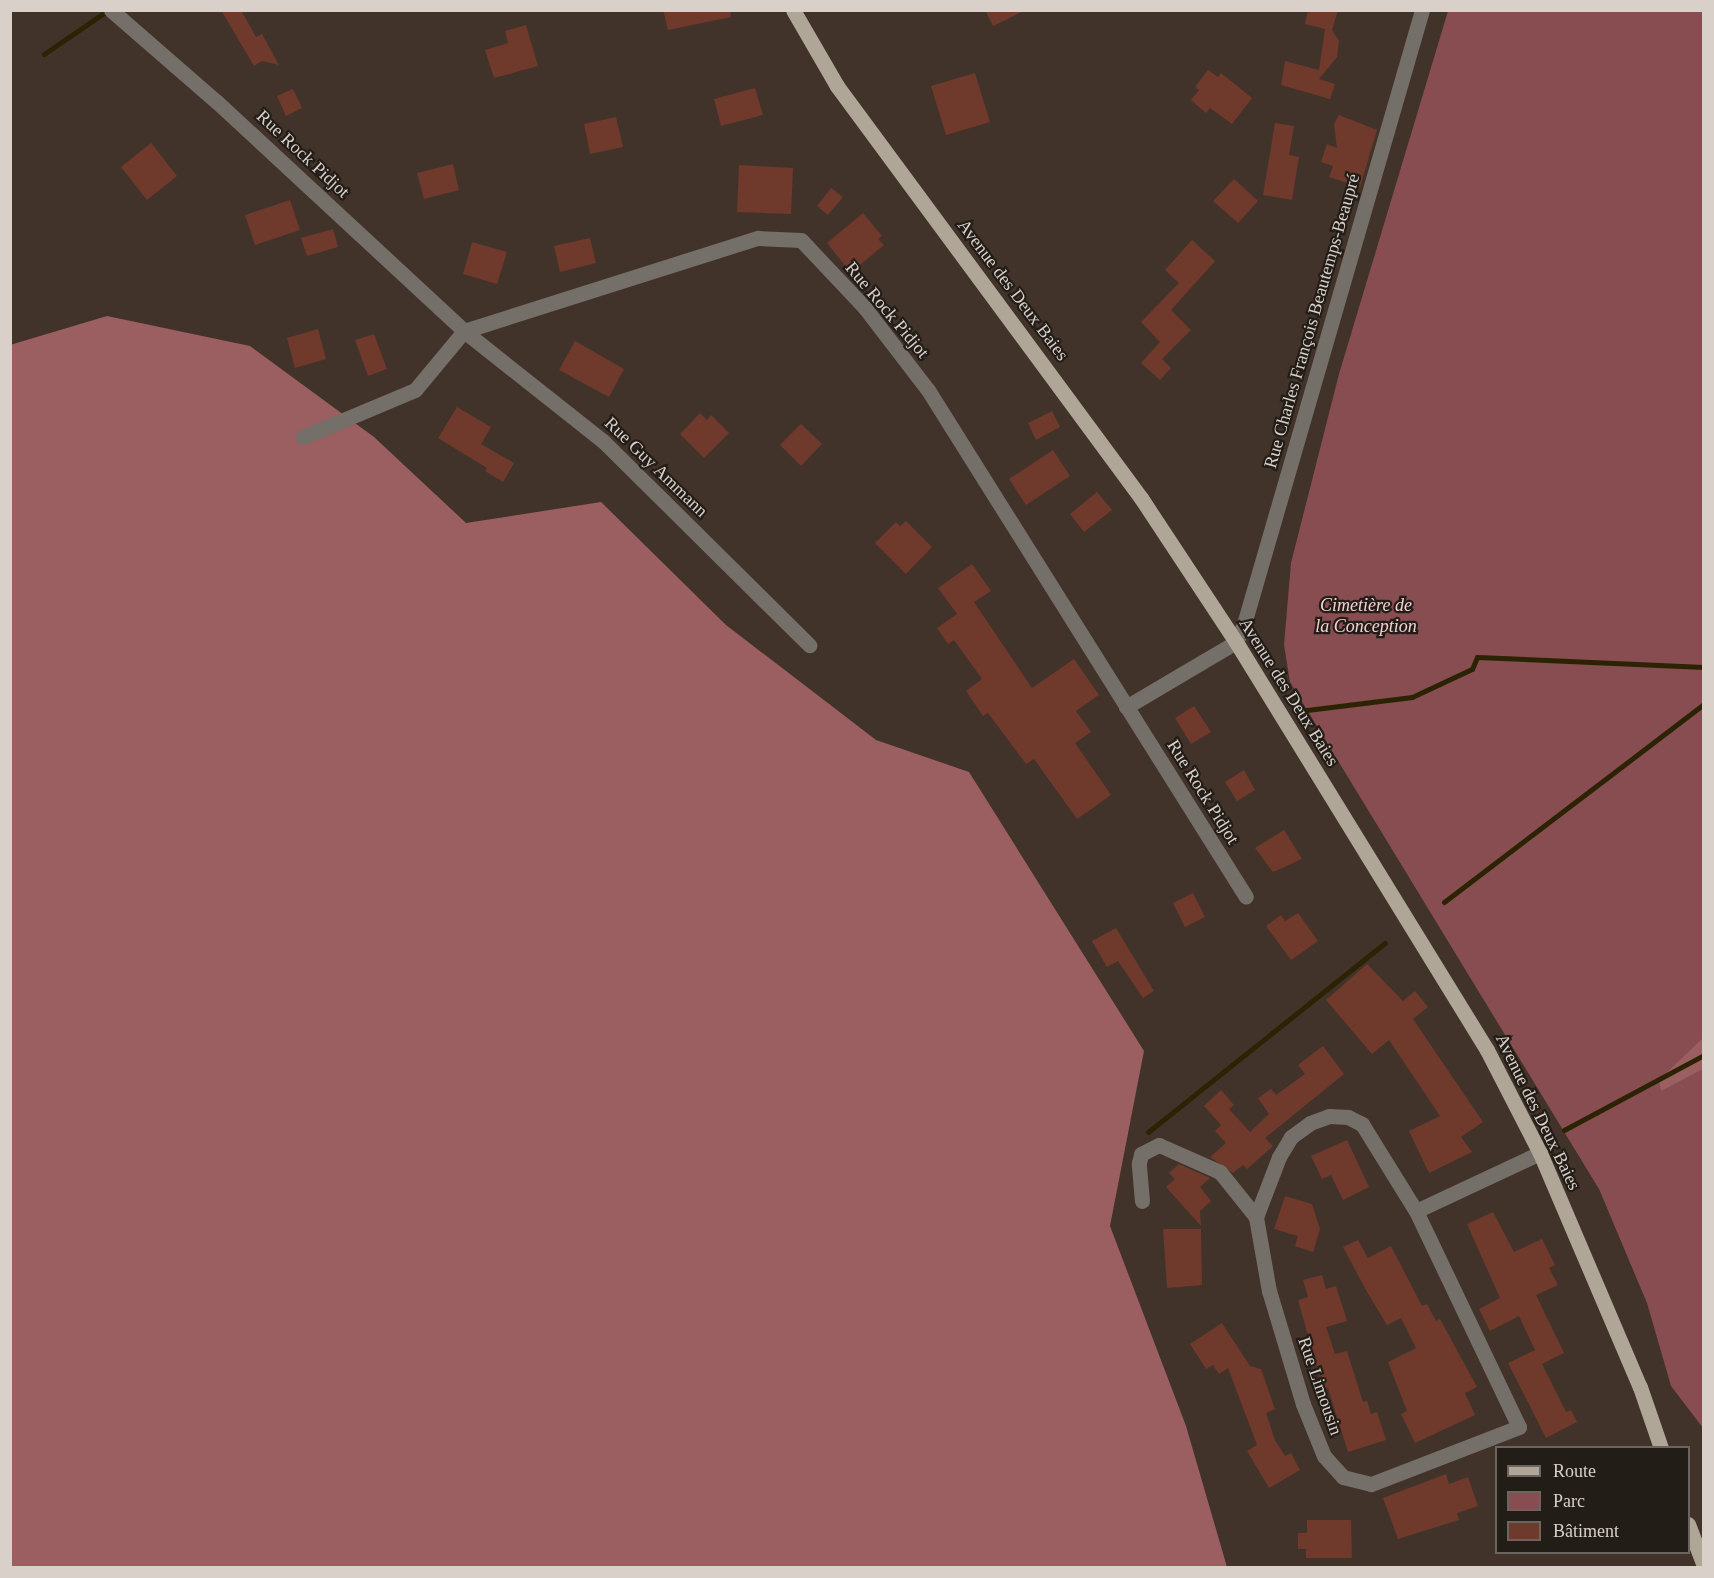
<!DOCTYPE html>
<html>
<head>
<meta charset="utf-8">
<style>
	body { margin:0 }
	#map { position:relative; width:1714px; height:1578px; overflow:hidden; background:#42332a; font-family:Georgia,serif }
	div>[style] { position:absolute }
	.green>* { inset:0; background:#874d51 }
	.forest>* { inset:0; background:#9b5e61 }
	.stream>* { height:5px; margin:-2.5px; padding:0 2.5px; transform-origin:2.5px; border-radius:2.5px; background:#2b2304 }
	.building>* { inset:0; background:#6f392b }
	.minor>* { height:15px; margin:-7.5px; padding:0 7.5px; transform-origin:7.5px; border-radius:7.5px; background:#746f68 }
	.major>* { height:15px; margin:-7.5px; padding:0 7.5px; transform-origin:7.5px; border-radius:7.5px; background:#b0a698 }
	span { translate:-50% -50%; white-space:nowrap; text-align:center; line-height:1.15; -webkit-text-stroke:4.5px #231d18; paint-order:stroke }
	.street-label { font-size:18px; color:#d9d0ca }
	.park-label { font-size:18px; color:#f6cfd0; font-style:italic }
	.frame { position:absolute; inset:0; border:12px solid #d9d0ca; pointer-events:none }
	.legend { position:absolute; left:1495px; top:1446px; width:195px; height:108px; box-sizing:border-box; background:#231d18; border:2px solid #6c655f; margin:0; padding:8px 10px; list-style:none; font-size:18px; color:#d9d0ca }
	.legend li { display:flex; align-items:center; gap:12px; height:30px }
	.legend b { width:30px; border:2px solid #6c655f }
</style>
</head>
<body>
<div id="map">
	<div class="green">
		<div style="clip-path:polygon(1448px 11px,1703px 11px,1703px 1428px,1671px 1386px,1647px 1303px,1599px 1189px,1290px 682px,1284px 645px,1291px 563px,1339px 374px)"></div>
	</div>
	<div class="forest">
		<div style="clip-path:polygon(107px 316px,250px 346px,374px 437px,466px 523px,601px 502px,726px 625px,876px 740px,969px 772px,1144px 1051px,1110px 1226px,1186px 1426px,1227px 1567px,11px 1567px,10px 345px)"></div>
		<div style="clip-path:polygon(1703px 1038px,1703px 1069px,1661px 1091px,1659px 1080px)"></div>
	</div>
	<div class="stream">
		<div style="left:44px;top:54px;width:78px;rotate:-34.5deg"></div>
		<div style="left:1307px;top:710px;width:106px;rotate:-7.1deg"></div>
		<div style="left:1412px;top:697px;width:66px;rotate:-25deg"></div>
		<div style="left:1472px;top:669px;width:13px;rotate:-67deg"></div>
		<div style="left:1477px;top:657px;width:227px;rotate:2.5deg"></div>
		<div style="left:1444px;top:902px;width:327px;rotate:-37.3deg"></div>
		<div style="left:1564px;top:1130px;width:159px;rotate:-28.2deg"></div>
		<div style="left:1148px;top:1132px;width:303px;rotate:-38.6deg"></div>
	</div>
	<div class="building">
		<div style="clip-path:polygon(221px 10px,241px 10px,256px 37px,262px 34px,279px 65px,262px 61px,254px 66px)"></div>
		<div style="clip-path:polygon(663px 10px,730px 10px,731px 17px,668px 30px)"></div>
		<div style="clip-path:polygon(985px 10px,1026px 10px,993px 26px)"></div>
		<div style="clip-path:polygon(1308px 10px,1338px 10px,1332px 30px,1339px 41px,1337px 57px,1319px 79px,1335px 84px,1330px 99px,1281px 85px,1285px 61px,1319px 70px,1325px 29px,1305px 24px)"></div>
		<div style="clip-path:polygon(526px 25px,538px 66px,494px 78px,485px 50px,508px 43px,505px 31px)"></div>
		<div style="clip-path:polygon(1208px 70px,1218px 77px,1221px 73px,1252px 98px,1232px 124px,1210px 108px,1206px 113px,1191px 100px,1199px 90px,1195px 87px)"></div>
		<div style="clip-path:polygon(975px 73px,990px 122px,946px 135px,931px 86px)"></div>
		<div style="clip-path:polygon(755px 88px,763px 115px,721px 126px,714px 99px)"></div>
		<div style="clip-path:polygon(293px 89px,302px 108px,286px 116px,277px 96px)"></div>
		<div style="clip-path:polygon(1339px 115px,1377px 130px,1360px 187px,1329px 177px,1333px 166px,1321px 162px,1327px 144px,1337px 148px,1334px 124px)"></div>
		<div style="clip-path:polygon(616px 117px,623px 147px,590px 154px,584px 124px)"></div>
		<div style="clip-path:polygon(1275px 123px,1294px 126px,1289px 155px,1299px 157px,1292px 200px,1263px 195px)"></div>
		<div style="clip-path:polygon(151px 143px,177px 176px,147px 200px,121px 167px)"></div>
		<div style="clip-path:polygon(453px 164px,459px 190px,424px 199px,417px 173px)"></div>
		<div style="clip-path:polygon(739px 165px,793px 168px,791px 214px,737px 212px)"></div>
		<div style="clip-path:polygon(1234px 179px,1258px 201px,1238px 223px,1213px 201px)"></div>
		<div style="clip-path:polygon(831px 188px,843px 197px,828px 215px,817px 206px)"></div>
		<div style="clip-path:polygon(290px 200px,300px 230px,255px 245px,245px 215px)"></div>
		<div style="clip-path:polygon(863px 213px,882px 236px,878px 239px,884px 245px,855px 269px,851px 265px,847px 268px,827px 243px)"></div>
		<div style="clip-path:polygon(333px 229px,338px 247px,307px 256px,301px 238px)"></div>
		<div style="clip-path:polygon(590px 238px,596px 263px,560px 272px,554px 246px)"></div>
		<div style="clip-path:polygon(1192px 240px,1215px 261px,1171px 310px,1191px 330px,1162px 359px,1171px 368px,1160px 380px,1141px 363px,1160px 342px,1141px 322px,1179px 283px,1165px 270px)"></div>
		<div style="clip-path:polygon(472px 242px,507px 252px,497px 284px,463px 274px)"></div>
		<div style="clip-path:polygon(318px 329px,326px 359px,295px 368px,287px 338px)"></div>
		<div style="clip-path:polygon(374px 334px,387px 369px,368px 376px,355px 340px)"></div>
		<div style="clip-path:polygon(575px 341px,624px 369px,609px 397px,559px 370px)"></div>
		<div style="clip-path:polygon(457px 407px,491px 427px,481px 444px,514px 463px,503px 482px,485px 471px,487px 468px,438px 438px)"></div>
		<div style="clip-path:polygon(1052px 411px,1060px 427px,1036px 440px,1028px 423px)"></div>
		<div style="clip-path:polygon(700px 413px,707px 420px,711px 415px,729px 433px,704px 458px,680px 434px)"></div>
		<div style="clip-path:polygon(801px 424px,822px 444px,801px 466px,780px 445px)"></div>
		<div style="clip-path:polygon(1053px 450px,1070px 476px,1026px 505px,1009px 479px)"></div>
		<div style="clip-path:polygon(1097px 492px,1112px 510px,1084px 532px,1070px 514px)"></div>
		<div style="clip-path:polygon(906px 521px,932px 547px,906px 574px,875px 543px,896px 522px,900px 526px)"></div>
		<div style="clip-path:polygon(972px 564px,991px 591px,974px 602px,1032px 688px,1074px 659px,1099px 695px,1076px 711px,1091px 732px,1075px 743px,1111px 795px,1077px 819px,1034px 759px,1026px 764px,988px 713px,983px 716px,966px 691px,982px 679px,954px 640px,948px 644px,937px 628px,957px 614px,938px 588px)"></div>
		<div style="clip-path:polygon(1194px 706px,1211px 732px,1191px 744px,1175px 718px)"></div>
		<div style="clip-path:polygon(1244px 770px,1255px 790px,1237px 801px,1225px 782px)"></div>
		<div style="clip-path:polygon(1284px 830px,1302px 859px,1273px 872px,1255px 848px)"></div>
		<div style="clip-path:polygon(1193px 893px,1205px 917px,1185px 927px,1173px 903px)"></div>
		<div style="clip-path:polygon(1298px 913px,1318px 941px,1291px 960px,1266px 926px,1281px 915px,1285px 921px)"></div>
		<div style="clip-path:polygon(1116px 928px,1154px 991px,1143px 998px,1118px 961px,1107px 967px,1092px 941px)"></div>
		<div style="clip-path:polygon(1367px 964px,1403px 1001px,1415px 991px,1428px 1007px,1413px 1019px,1483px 1122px,1461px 1137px,1472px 1152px,1429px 1173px,1409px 1131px,1440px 1116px,1389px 1040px,1372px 1054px,1326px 1000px)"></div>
		<div style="clip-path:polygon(1323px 1046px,1344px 1074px,1265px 1138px,1273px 1146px,1247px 1169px,1243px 1165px,1233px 1173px,1210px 1157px,1226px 1143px,1215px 1131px,1221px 1125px,1204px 1106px,1221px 1090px,1234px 1105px,1229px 1109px,1250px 1132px,1269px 1114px,1258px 1098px,1271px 1089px,1276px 1095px,1305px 1074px,1298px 1065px)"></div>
		<div style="clip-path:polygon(1347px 1140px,1369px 1187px,1343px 1200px,1331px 1175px,1322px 1179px,1311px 1156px)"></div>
		<div style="clip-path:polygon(1179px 1164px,1210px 1178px,1200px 1187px,1211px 1201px,1200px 1211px,1201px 1226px,1166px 1187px,1175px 1179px,1169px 1173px)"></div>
		<div style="clip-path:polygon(1285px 1196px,1312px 1204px,1320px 1229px,1313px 1252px,1295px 1246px,1298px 1236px,1274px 1229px)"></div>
		<div style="clip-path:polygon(1493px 1212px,1514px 1252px,1542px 1239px,1555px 1265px,1549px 1268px,1558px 1285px,1536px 1295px,1564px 1353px,1542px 1364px,1566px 1412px,1571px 1410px,1577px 1422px,1546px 1438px,1508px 1363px,1535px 1350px,1519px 1316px,1490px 1331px,1479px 1309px,1500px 1298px,1467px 1224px)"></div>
		<div style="clip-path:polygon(1163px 1229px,1201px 1229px,1202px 1285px,1167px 1288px)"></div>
		<div style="clip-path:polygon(1358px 1240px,1368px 1258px,1391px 1246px,1422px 1306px,1427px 1304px,1436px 1321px,1440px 1319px,1477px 1387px,1465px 1393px,1475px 1415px,1415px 1443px,1401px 1414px,1407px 1411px,1388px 1362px,1416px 1348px,1401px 1318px,1387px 1325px,1367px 1292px,1343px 1247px)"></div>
		<div style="clip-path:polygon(1322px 1275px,1326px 1289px,1336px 1286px,1347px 1321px,1326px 1327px,1335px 1354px,1347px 1351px,1363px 1402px,1367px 1401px,1371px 1414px,1377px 1412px,1386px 1440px,1348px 1452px,1328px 1388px,1323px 1389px,1298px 1300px,1308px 1297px,1303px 1280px)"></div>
		<div style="clip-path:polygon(1222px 1323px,1250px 1366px,1261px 1369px,1275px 1409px,1266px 1413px,1275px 1440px,1285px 1456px,1291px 1453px,1300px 1470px,1269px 1488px,1247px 1451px,1257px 1445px,1228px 1368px,1219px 1374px,1213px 1365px,1206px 1369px,1190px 1344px)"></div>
		<div style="clip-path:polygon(1446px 1474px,1449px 1484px,1468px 1477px,1478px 1506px,1457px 1513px,1459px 1520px,1398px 1539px,1383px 1498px)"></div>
		<div style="clip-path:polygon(1307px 1520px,1351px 1520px,1352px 1558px,1306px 1558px,1306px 1549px,1298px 1549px,1298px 1533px,1307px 1533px)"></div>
	</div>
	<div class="minor">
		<div style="left:111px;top:10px;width:140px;rotate:41deg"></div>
		<div style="left:217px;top:102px;width:337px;rotate:42.8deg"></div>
		<div style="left:464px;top:331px;width:179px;rotate:38.4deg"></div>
		<div style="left:604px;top:442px;width:289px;rotate:44.7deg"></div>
		<div style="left:303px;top:437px;width:121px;rotate:-22.8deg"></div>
		<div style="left:415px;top:390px;width:77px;rotate:-50.3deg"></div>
		<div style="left:464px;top:331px;width:308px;rotate:-17.6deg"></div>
		<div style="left:758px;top:238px;width:43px;rotate:2.7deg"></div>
		<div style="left:801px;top:240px;width:93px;rotate:46.7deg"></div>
		<div style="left:865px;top:308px;width:103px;rotate:52.5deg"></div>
		<div style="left:928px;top:390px;width:598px;rotate:57.9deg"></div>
		<div style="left:1126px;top:707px;width:128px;rotate:-30.6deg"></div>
		<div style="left:1236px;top:642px;width:20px;rotate:-66deg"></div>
		<div style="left:1244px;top:624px;width:639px;rotate:-73.83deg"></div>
		<div style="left:1142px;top:1201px;width:38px;rotate:-95deg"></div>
		<div style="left:1139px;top:1163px;width:9px;rotate:-77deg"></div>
		<div style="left:1141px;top:1154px;width:20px;rotate:-27deg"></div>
		<div style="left:1159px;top:1145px;width:67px;rotate:23.9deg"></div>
		<div style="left:1220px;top:1172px;width:58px;rotate:51.3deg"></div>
		<div style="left:1416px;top:1211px;width:239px;rotate:64.5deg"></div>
		<div style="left:1519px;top:1427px;width:159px;rotate:158.9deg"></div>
		<div style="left:1371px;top:1484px;width:29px;rotate:-166deg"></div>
		<div style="left:1343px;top:1477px;width:28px;rotate:-132deg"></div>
		<div style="left:1324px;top:1456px;width:56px;rotate:-112deg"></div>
		<div style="left:1303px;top:1404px;width:118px;rotate:-106.7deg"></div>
		<div style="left:1269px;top:1291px;width:75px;rotate:-100deg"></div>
		<div style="left:1256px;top:1217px;width:64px;rotate:-69deg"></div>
		<div style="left:1279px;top:1157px;width:23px;rotate:-59deg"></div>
		<div style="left:1291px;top:1137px;width:24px;rotate:-36deg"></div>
		<div style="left:1310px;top:1123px;width:20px;rotate:-20deg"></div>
		<div style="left:1329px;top:1116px;width:19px;rotate:3deg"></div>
		<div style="left:1348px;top:1117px;width:16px;rotate:27deg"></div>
		<div style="left:1362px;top:1124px;width:102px;rotate:58.2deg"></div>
		<div style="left:1416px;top:1211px;width:137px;rotate:-25.1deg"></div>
	</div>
	<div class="major">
		<div style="left:793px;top:10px;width:88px;rotate:59.9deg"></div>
		<div style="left:837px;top:86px;width:512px;rotate:53.58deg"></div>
		<div style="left:1141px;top:498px;width:173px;rotate:56.6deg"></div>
		<div style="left:1236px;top:642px;width:479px;rotate:58.4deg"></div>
		<div style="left:1487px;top:1050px;width:116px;rotate:62.8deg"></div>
		<div style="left:1540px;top:1153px;width:254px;rotate:66.9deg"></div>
		<div style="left:1640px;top:1387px;width:65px;rotate:71deg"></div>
		<div style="left:1688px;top:1524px;width:45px;rotate:69.1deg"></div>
	</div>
	<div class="street-label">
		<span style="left:303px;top:154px;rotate:43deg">Rue Rock Pidjot</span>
		<span style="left:1013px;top:290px;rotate:53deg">Avenue des Deux Baies</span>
		<span style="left:887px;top:310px;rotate:50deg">Rue Rock Pidjot</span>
		<span style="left:1312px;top:321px;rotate:-74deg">Rue Charles François Beautemps-Beaupré</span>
		<span style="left:656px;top:467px;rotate:44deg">Rue Guy Ammann</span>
		<span style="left:1289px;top:692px;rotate:58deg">Avenue des Deux Baies</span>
		<span style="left:1203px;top:792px;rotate:58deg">Rue Rock Pidjot</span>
		<span style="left:1538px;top:1112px;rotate:64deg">Avenue des Deux Baies</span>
		<span style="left:1320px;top:1386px;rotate:71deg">Rue Limousin</span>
	</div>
	<div class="park-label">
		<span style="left:1366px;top:616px">Cimetière de<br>la Conception</span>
	</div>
	<div class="frame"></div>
	<ul class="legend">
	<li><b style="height:8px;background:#b0a698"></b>Route</li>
	<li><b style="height:16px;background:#874d51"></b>Parc</li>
	<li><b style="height:16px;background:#6f392b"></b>Bâtiment</li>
	</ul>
</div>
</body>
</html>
